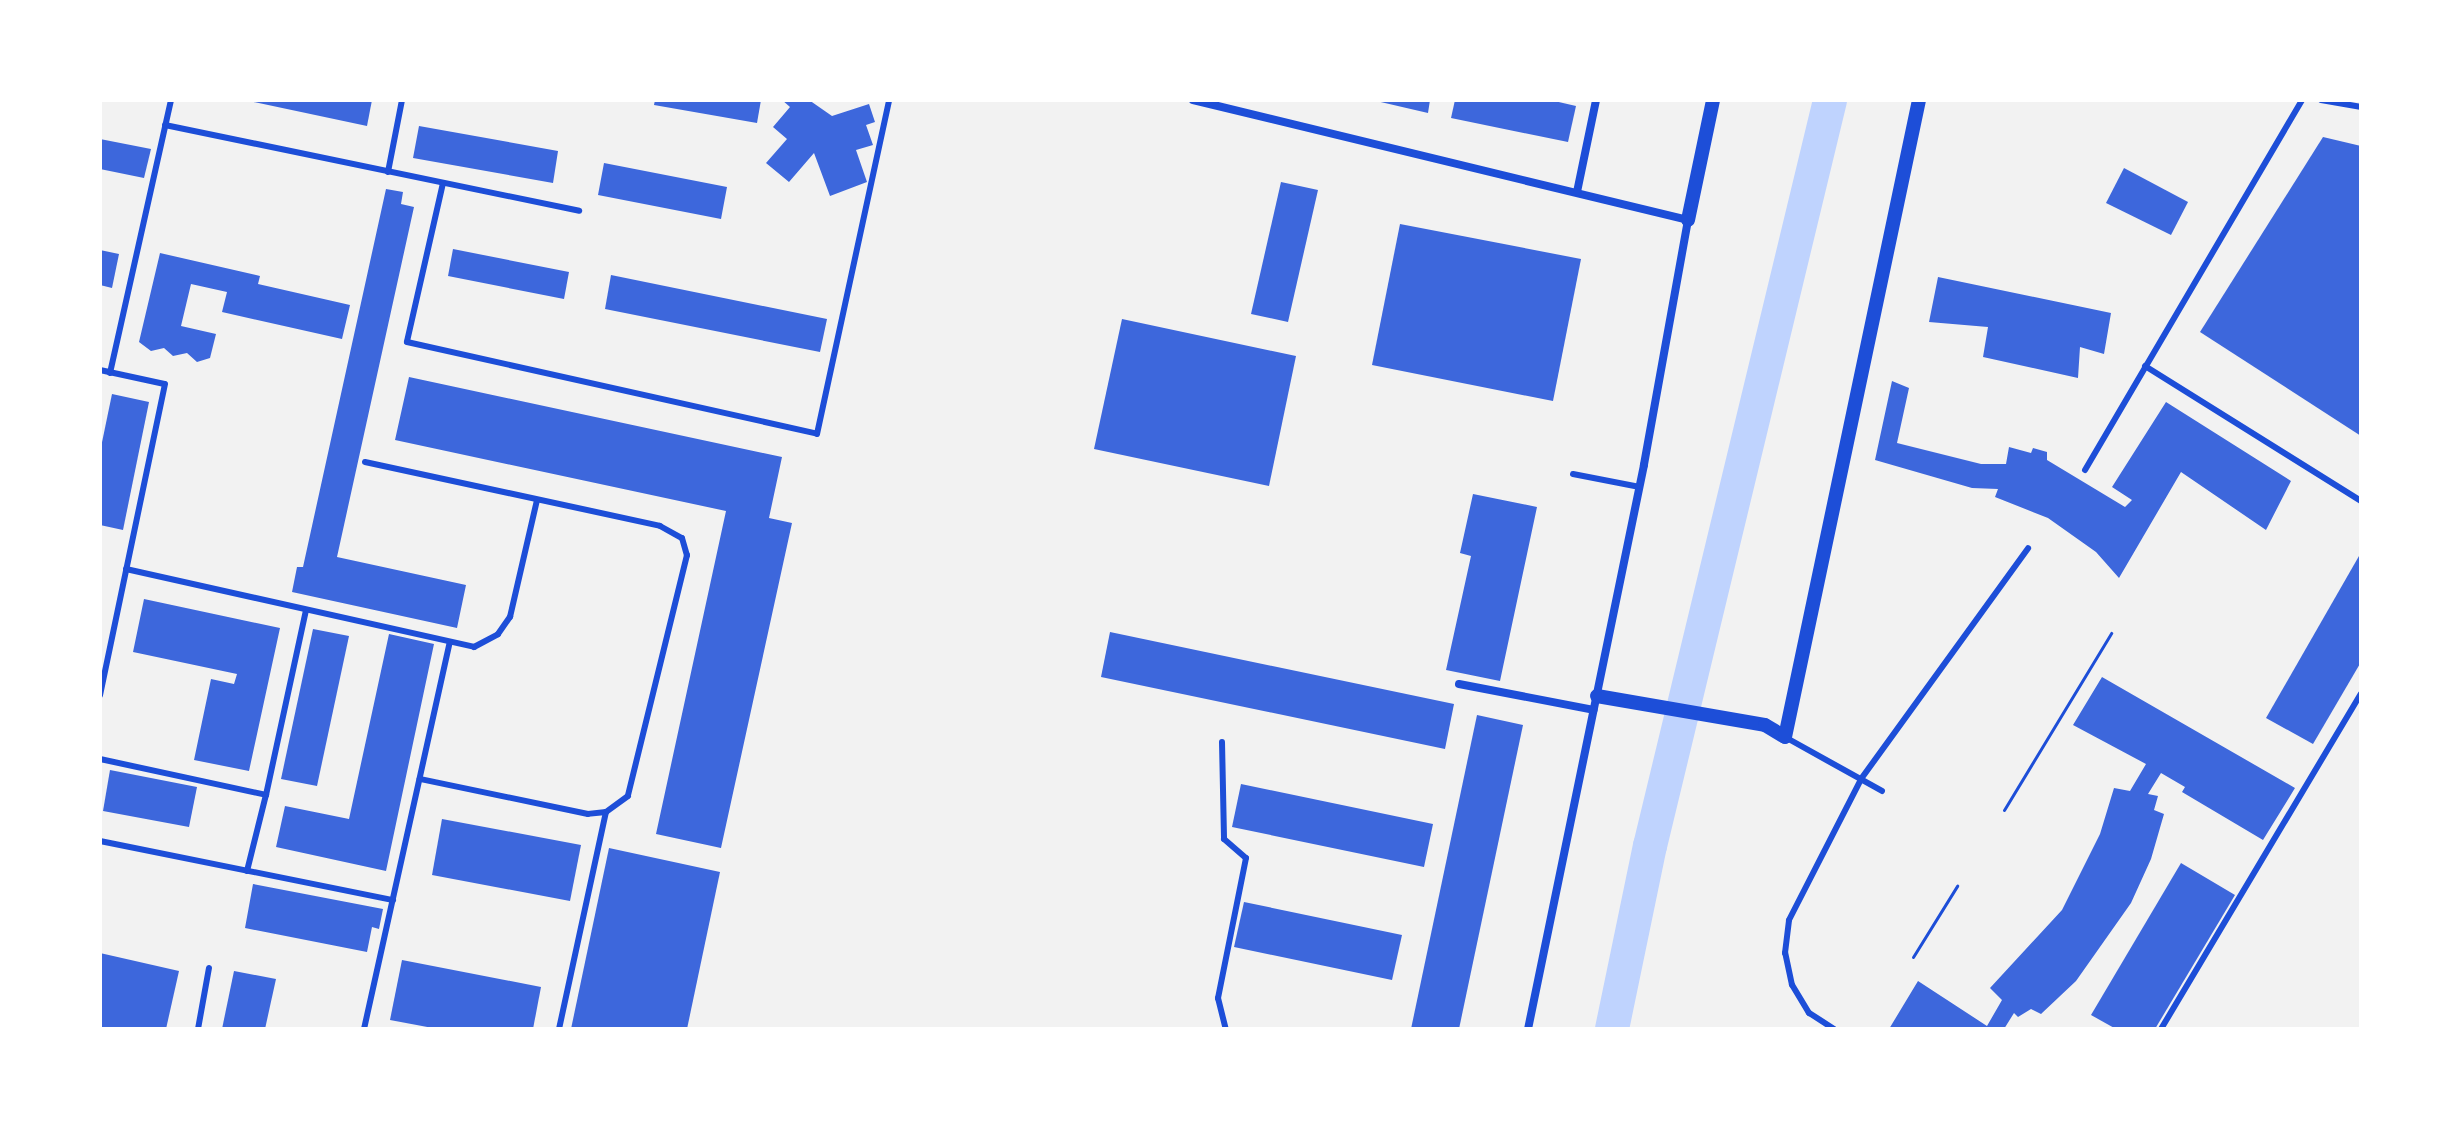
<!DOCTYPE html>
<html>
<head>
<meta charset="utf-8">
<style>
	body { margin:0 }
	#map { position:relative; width:2461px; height:1129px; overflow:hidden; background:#f2f2f2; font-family:Signika,sans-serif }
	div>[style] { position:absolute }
	.river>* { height:34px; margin:-17px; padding:0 17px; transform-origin:17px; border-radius:17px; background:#bfd3fe }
	.building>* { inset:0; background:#3d67dc }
	.path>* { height:3px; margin:-1.5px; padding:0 1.5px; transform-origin:1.5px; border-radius:1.5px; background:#1d4ed8 }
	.service>* { height:6px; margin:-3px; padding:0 3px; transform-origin:3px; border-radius:3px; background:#1d4ed8 }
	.minor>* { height:8px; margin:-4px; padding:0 4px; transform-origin:4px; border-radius:4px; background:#1d4ed8 }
	.tertiary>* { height:14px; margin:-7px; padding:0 7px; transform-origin:7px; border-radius:7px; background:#1d4ed8 }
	span { translate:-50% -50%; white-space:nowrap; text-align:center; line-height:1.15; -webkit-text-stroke:6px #fff; paint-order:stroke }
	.frame { position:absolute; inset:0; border:102px solid #fff; pointer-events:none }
</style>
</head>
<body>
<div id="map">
	<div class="river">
		<div style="left:1612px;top:1029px;width:187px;rotate:-78.3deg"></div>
		<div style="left:1650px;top:846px;width:767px;rotate:-76.43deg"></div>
	</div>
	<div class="building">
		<div style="clip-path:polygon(244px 100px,372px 100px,367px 126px)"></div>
		<div style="clip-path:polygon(655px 100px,761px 100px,757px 123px,654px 105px)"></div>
		<div style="clip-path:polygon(782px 100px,809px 100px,832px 116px,869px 104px,875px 122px,866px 125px,873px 145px,856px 150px,867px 182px,830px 196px,814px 153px,789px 182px,766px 163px,787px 139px,773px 127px,790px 107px)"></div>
		<div style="clip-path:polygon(1372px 100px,1430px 100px,1428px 113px)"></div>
		<div style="clip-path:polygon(1455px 100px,1550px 100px,1576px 106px,1568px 142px,1451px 118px)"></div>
		<div style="clip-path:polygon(419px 126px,558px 151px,553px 183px,413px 158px)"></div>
		<div style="clip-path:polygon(2323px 137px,2361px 146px,2361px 436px,2200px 332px)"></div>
		<div style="clip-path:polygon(100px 139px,151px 149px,144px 178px,100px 169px)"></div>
		<div style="clip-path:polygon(604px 163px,727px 187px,721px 219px,598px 195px)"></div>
		<div style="clip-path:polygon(2124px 168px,2188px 202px,2171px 235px,2106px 203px)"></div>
		<div style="clip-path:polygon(1281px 182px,1318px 190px,1288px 322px,1251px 314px)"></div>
		<div style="clip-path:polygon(386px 189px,403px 192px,401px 204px,414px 207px,337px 557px,466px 585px,457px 628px,292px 592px,297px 567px,303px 567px)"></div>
		<div style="clip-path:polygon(1400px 224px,1581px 259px,1553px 401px,1372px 365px)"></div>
		<div style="clip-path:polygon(453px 249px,569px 272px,564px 299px,448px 276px)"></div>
		<div style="clip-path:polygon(100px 250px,119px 254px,112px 288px,100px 285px)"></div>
		<div style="clip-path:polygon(160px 253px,260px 276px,258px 284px,350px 305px,342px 339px,222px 312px,227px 292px,191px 284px,181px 326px,216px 334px,210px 358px,197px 362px,187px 353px,173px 356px,164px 348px,151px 351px,139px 342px)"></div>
		<div style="clip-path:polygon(611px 275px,827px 319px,820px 352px,605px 309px)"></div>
		<div style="clip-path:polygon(1938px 277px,2111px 313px,2104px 354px,2080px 347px,2078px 378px,1983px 357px,1988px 327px,1929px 322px)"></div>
		<div style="clip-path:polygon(1122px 319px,1296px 356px,1269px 486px,1094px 449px)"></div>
		<div style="clip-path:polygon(409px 377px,782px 457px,769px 518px,792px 523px,721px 848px,656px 834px,726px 511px,395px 440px)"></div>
		<div style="clip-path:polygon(1892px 381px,1909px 388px,1897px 443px,1981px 464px,2006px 464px,2009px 447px,2031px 453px,2033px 448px,2047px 452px,2047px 460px,2125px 507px,2132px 500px,2112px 487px,2166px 402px,2291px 481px,2266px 530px,2181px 472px,2119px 578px,2096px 552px,2048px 518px,1995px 497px,1998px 489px,1972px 488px,1875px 460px)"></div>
		<div style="clip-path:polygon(112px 394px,149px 402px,123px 530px,100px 525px,100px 452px)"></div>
		<div style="clip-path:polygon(1473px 494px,1537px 507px,1500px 681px,1446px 670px,1471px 556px,1460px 553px)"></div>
		<div style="clip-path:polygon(2359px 556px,2361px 662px,2313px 744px,2266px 718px)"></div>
		<div style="clip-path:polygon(144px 599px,280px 628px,249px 771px,194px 760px,211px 679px,234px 684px,237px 674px,133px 652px)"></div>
		<div style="clip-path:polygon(313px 629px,349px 636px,317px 786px,281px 779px)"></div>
		<div style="clip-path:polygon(1110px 632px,1454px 704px,1445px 749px,1101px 677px)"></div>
		<div style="clip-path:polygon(389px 634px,434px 644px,386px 871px,276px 847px,285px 806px,349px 819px)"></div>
		<div style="clip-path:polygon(2102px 677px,2295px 788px,2263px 840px,2182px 792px,2185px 787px,2161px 773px,2148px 794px,2158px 796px,2154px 810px,2164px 814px,2151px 859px,2131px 903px,2076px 981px,2041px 1014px,2031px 1009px,2018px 1017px,2014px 1013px,2004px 1029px,1889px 1029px,1918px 981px,1987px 1026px,2002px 1000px,1990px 988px,2062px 910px,2100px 834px,2114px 788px,2130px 791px,2146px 764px,2073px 725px)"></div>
		<div style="clip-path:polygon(1477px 715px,1523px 725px,1459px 1029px,1411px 1029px)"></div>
		<div style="clip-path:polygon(110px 770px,197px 787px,189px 827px,103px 811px)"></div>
		<div style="clip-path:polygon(1241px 784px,1433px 824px,1424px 867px,1232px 827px)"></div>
		<div style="clip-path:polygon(442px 819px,581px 845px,570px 901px,432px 875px)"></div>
		<div style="clip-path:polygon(609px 848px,720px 872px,687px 1029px,571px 1029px)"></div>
		<div style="clip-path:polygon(2181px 863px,2235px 895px,2155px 1029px,2116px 1029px,2091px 1015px)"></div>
		<div style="clip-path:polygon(253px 884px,383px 909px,379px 929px,372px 927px,367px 952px,245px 928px)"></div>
		<div style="clip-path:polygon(1244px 902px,1402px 935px,1392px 980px,1234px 947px)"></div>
		<div style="clip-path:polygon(100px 953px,179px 971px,166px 1029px,100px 1029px)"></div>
		<div style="clip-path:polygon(402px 960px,541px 987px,533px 1029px,438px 1029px,390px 1020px)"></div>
		<div style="clip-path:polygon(234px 971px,276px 979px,265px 1029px,222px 1029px)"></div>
	</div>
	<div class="path">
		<div style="left:2004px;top:810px;width:207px;rotate:-58.8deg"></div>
		<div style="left:1913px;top:957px;width:84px;rotate:-58.2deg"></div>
	</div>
	<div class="service">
		<div style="left:2321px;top:100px;width:41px;rotate:9.9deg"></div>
		<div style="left:165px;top:125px;width:423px;rotate:11.7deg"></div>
		<div style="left:388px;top:172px;width:73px;rotate:-79deg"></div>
		<div style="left:443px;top:183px;width:163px;rotate:102.8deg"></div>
		<div style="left:407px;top:342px;width:420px;rotate:12.6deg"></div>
		<div style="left:817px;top:434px;width:342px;rotate:-77.8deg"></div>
		<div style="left:2145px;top:366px;width:255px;rotate:32deg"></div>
		<div style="left:100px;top:370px;width:66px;rotate:12.2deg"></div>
		<div style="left:165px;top:384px;width:318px;rotate:101.8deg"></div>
		<div style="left:110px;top:373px;width:280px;rotate:-77.4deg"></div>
		<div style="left:365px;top:462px;width:302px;rotate:12.2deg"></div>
		<div style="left:660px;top:526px;width:25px;rotate:29deg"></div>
		<div style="left:682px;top:538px;width:18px;rotate:74deg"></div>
		<div style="left:687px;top:555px;width:248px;rotate:103.8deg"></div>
		<div style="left:628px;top:796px;width:27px;rotate:144deg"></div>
		<div style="left:606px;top:812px;width:18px;rotate:174deg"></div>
		<div style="left:588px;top:814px;width:172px;rotate:-168.2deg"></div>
		<div style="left:2085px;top:470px;width:429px;rotate:-59.6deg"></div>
		<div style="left:1573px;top:474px;width:68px;rotate:11deg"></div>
		<div style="left:126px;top:569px;width:357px;rotate:12.6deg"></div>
		<div style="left:474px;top:647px;width:27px;rotate:-28deg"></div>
		<div style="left:498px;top:634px;width:21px;rotate:-55deg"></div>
		<div style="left:510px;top:617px;width:120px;rotate:-77deg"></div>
		<div style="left:1785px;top:737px;width:111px;rotate:29.1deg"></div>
		<div style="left:1222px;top:742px;width:97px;rotate:88.8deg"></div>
		<div style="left:1224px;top:839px;width:29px;rotate:41deg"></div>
		<div style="left:1246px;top:858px;width:143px;rotate:101.3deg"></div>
		<div style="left:1218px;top:998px;width:32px;rotate:76deg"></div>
		<div style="left:100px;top:759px;width:170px;rotate:12.2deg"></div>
		<div style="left:266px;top:795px;width:189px;rotate:-77.8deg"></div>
		<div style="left:100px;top:841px;width:299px;rotate:11.4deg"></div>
		<div style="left:247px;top:871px;width:78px;rotate:-76deg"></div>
		<div style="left:198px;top:1029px;width:62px;rotate:-79.8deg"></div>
		<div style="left:364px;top:1029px;width:396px;rotate:-77.5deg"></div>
		<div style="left:559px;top:1029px;width:222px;rotate:-77.8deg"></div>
		<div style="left:1834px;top:1029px;width:30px;rotate:-147deg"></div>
		<div style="left:1809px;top:1013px;width:33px;rotate:-121deg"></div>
		<div style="left:1792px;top:985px;width:33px;rotate:-102deg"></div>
		<div style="left:1785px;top:953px;width:33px;rotate:-83deg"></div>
		<div style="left:1789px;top:920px;width:158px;rotate:-62.9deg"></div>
		<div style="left:1861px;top:779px;width:285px;rotate:-54.1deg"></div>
		<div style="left:2161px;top:1029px;width:390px;rotate:-59.2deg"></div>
	</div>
	<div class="minor">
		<div style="left:1193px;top:100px;width:509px;rotate:13.63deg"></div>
		<div style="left:1688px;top:220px;width:249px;rotate:100.2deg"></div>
		<div style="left:1644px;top:465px;width:576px;rotate:101.62deg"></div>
		<div style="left:1577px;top:192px;width:94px;rotate:-78.3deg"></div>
		<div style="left:1459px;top:684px;width:137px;rotate:10.9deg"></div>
	</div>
	<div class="tertiary">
		<div style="left:1688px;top:220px;width:123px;rotate:-78.2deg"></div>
		<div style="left:1597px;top:696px;width:170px;rotate:9.8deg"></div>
		<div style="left:1765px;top:725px;width:23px;rotate:31deg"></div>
		<div style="left:1785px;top:737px;width:651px;rotate:-78.12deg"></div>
	</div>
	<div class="frame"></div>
</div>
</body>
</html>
